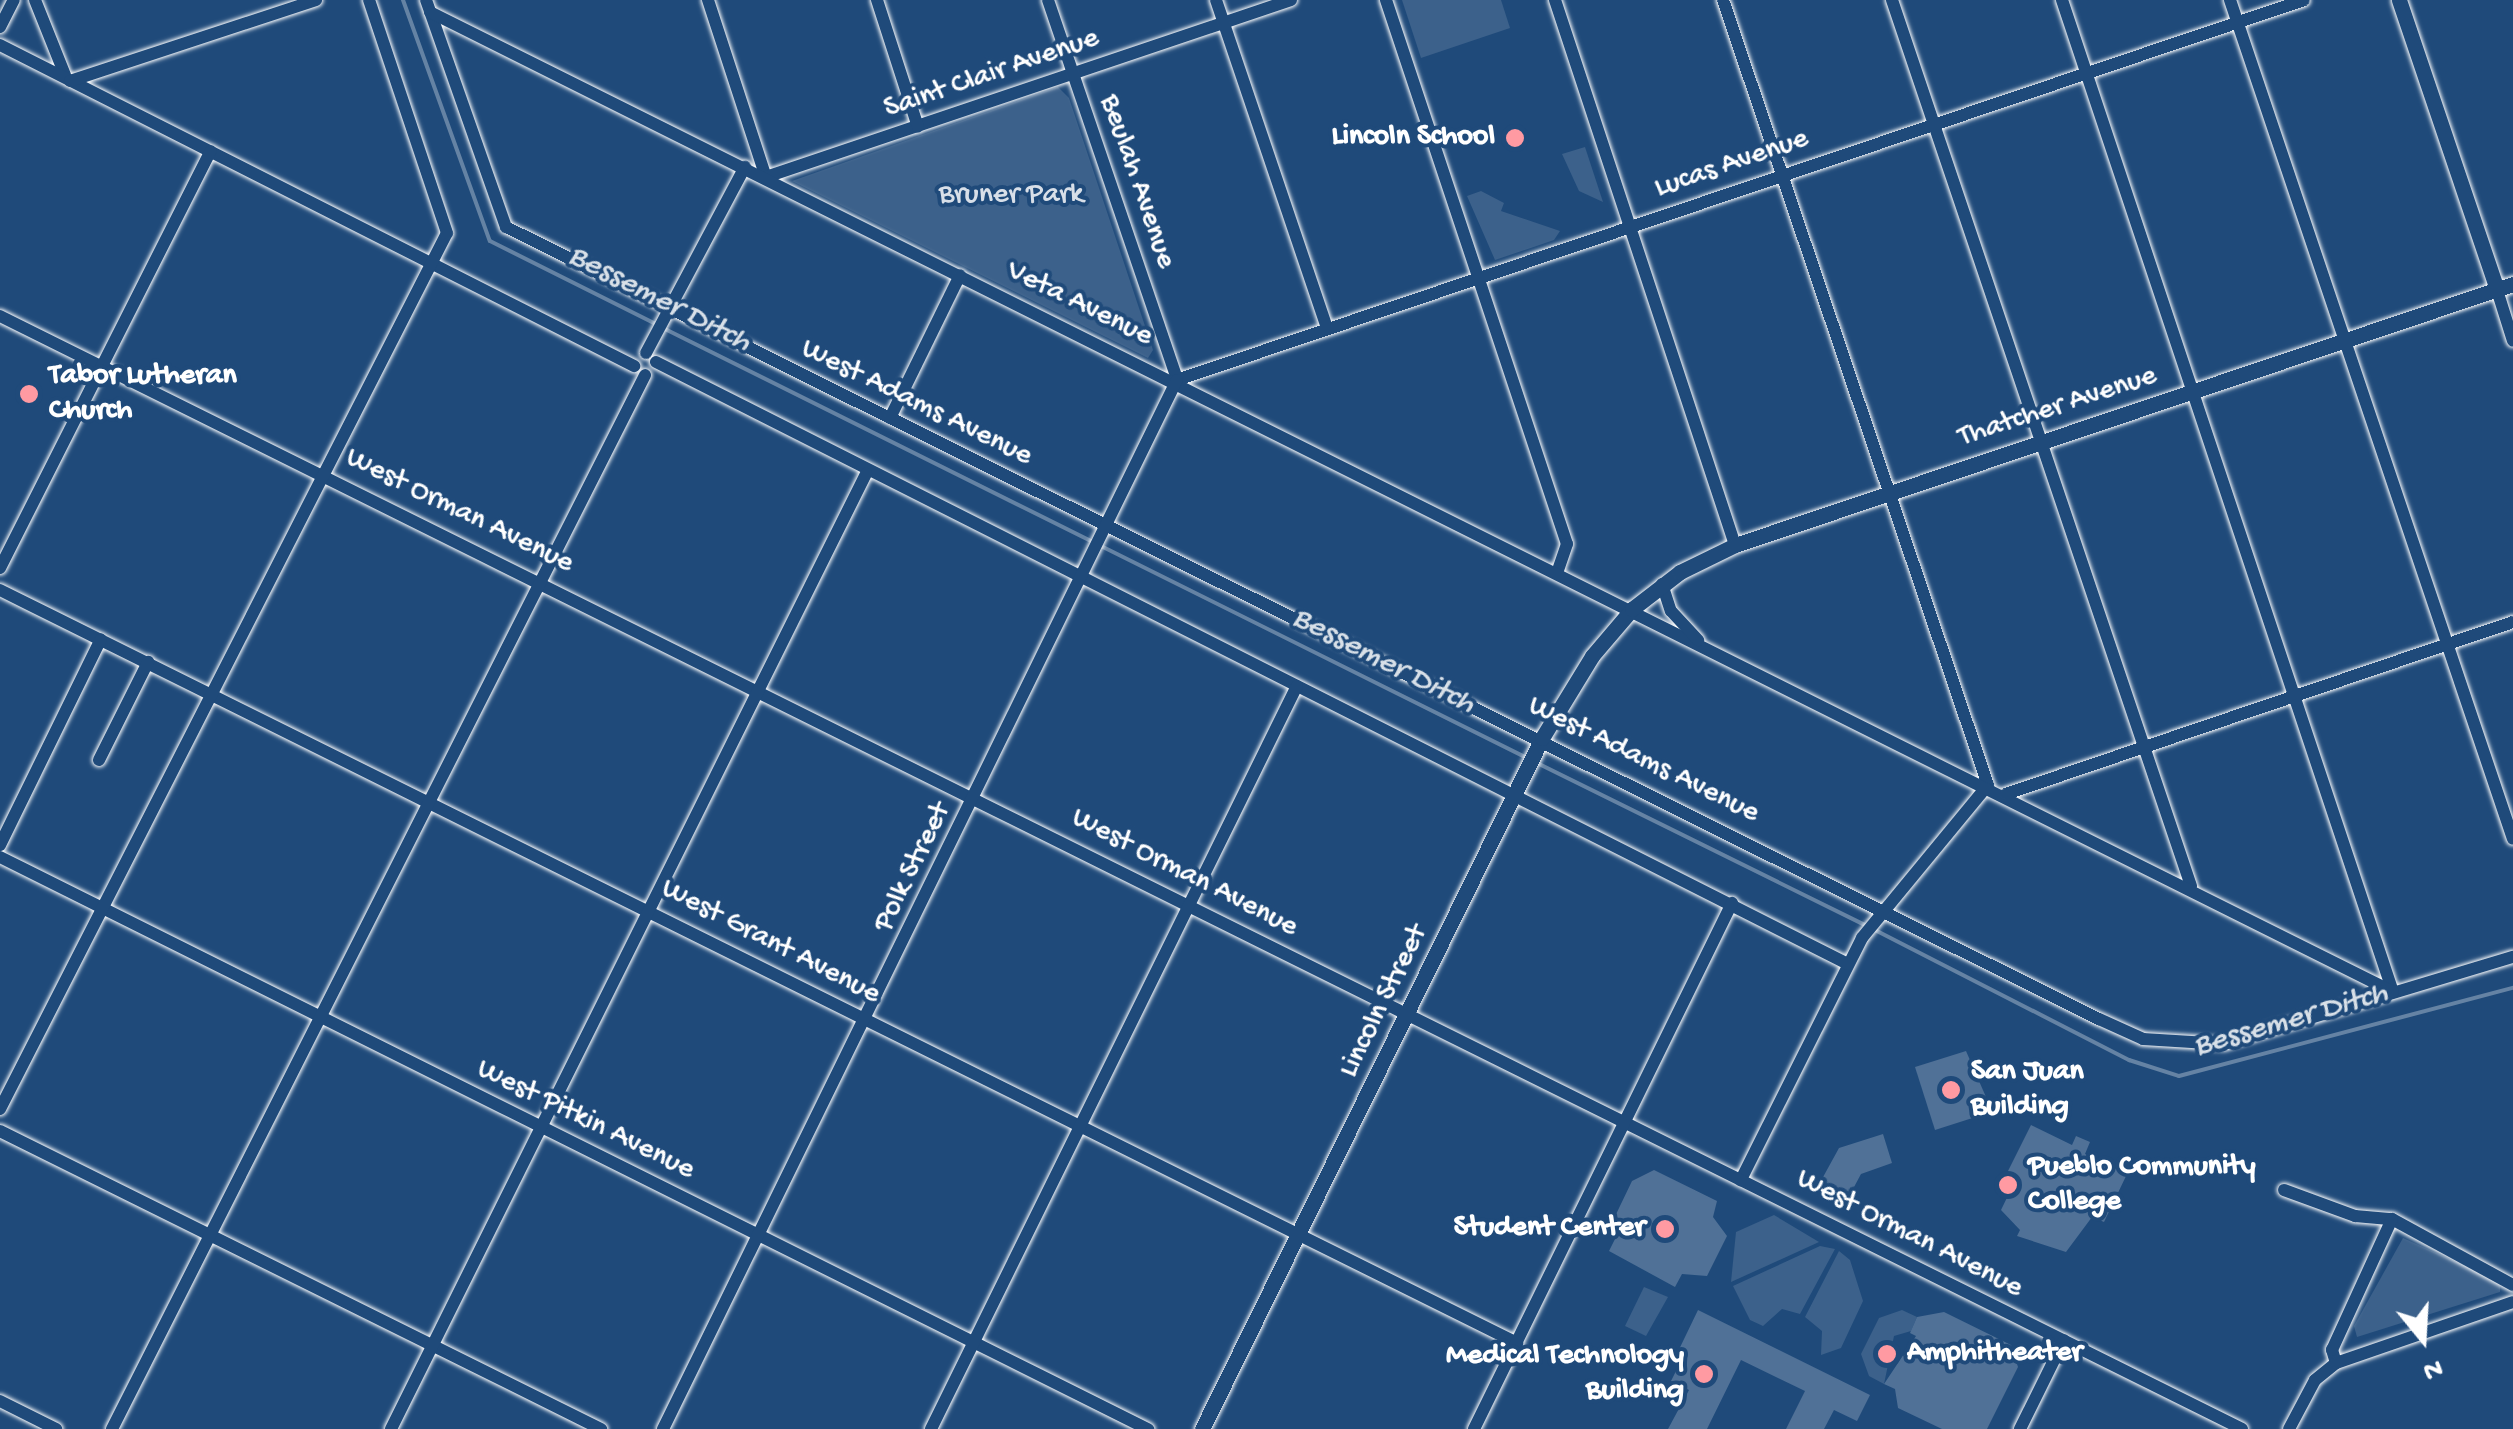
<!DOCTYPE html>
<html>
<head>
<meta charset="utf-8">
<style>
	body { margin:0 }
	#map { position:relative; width:2513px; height:1429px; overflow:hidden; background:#1f4a7a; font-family:"Gochi Hand",sans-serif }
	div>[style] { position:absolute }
	.green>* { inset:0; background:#3c618b }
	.stream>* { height:4px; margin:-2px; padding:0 2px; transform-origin:2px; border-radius:2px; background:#6583a4 }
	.building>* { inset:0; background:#507197 }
	.roads { filter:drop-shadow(0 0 2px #fff) drop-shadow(0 0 2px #fff) }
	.minor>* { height:12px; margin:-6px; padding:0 6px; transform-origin:6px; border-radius:6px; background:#1f4a7a }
	.major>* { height:15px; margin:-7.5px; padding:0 7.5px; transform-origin:7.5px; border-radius:7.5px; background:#1f4a7a }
	.dots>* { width:28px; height:28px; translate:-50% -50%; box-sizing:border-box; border:5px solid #1f4a7a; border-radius:50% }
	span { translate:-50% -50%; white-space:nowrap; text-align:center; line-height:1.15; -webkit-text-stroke:8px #1f4a7a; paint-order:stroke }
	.street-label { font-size:30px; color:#fff }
	.poi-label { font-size:30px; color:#fff; font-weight:700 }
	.right { translate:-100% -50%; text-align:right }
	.left { translate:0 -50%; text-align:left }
	.park-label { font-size:30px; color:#d8dfe8 }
	.water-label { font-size:32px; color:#d8e0e8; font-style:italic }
	.north { position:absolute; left:2373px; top:1289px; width:100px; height:100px; -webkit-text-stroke:8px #1f4a7a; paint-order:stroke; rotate:162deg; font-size:28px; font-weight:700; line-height:40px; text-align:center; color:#fff }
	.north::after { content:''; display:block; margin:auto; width:35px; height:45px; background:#fff; clip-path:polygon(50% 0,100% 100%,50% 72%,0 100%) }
</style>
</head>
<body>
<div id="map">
	<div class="green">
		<div style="clip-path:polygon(1402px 0,1501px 0,1510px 28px,1421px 58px)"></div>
		<div style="clip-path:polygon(1058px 87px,1069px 98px,1153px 350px,1148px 358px,792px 181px)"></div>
		<div style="clip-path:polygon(1585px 147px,1603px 202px,1579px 191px,1562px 154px)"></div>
		<div style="clip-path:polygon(1481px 191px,1504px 203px,1501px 211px,1560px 231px,1554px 240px,1495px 260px,1467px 196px)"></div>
		<div style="clip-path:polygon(1774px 1215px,1819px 1242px,1731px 1282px,1736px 1232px)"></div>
		<div style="clip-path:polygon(2403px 1238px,2500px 1282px,2500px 1292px,2357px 1337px,2354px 1326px)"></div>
		<div style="clip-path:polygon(1820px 1246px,1835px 1249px,1800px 1314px,1782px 1309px,1763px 1326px,1750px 1320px,1733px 1286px)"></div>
		<div style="clip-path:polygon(1839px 1251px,1850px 1260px,1863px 1301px,1841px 1348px,1821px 1355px,1822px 1331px,1805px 1317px)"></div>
		<div style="clip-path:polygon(1644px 1287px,1668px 1297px,1646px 1336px,1625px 1326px)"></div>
		<div style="clip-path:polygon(1902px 1310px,1917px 1317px,1911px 1331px,1894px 1336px,1884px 1384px,1869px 1376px,1861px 1354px,1879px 1318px)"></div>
	</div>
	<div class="stream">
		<div style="left:403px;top:0;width:256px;rotate:70.2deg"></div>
		<div style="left:490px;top:241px;width:186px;rotate:26.6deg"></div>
		<div style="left:665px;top:329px;width:965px;rotate:26.46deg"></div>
		<div style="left:1537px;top:763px;width:366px;rotate:26.3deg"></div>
		<div style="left:1873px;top:929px;width:288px;rotate:27.1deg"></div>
		<div style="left:2129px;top:1060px;width:52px;rotate:17.7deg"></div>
		<div style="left:2179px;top:1076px;width:345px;rotate:-14.8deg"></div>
	</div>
	<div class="building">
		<div style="clip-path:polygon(1966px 1051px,1989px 1104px,1985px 1114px,1935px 1130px,1915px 1067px)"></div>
		<div style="clip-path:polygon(2031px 1125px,2072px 1145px,2076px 1136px,2090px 1142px,2085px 1154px,2127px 1174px,2104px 1222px,2092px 1217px,2066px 1252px,2017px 1236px,2020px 1230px,2001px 1210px,2016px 1179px,2006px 1175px)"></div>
		<div style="clip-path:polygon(1883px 1134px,1892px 1163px,1861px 1174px,1846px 1202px,1817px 1188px,1839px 1148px)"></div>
		<div style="clip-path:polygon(1654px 1170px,1717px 1201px,1713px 1217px,1727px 1236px,1707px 1276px,1682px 1274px,1675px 1287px,1609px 1251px,1616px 1237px,1607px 1233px,1632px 1181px)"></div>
		<div style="clip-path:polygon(1698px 1310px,1870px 1395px,1857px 1421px,1834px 1410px,1824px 1429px,1786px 1429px,1805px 1391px,1741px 1360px,1707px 1429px,1668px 1429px,1689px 1390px,1671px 1381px,1678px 1367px,1672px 1364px)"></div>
		<div style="clip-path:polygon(1944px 1312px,2011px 1345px,2018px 1367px,1987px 1429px,1942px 1429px,1898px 1408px,1895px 1389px,1884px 1384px,1916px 1336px,1910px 1333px,1917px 1317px)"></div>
	</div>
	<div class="roads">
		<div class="minor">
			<div style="left:35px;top:0;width:81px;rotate:68.2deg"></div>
			<div style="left:426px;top:0;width:241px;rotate:70.6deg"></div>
			<div style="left:506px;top:227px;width:1779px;rotate:26.44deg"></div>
			<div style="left:2099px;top:1019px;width:48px;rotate:24.4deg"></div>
			<div style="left:2143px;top:1039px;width:81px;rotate:3.5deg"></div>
			<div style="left:2224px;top:1044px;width:302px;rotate:-16.8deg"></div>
			<div style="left:708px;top:0;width:186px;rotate:71.9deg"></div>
			<div style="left:766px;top:177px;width:554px;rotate:-18.63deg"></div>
			<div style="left:877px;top:0;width:133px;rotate:72.1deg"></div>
			<div style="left:1048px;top:0;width:401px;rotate:71.2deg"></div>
			<div style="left:1216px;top:0;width:345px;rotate:71.3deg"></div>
			<div style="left:1386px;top:0;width:573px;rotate:71.6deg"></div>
			<div style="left:1567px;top:544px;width:28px;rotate:109deg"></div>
			<div style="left:1555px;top:0;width:574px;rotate:71.72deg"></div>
			<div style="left:1723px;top:0;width:829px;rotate:71.35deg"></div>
			<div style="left:1988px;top:785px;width:198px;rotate:129.5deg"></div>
			<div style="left:1862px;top:938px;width:271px;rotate:116.6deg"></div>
			<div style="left:1892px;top:0;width:935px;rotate:71.35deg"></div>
			<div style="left:2062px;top:0;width:1046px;rotate:71.55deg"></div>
			<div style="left:2230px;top:0;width:885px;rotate:71.36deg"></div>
			<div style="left:430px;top:12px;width:2194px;rotate:26.53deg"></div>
			<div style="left:0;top:27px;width:30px;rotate:-63deg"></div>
			<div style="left:0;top:45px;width:711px;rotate:26.85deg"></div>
			<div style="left:70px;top:81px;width:259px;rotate:-18.2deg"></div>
			<div style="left:2497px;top:290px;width:53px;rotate:72.6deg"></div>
			<div style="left:0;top:316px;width:2503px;rotate:26.4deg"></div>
			<div style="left:646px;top:353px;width:211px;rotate:-62deg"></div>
			<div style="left:656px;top:362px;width:1335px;rotate:26.8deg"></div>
			<div style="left:1177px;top:380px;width:1189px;rotate:-18.63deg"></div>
			<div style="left:890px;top:418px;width:159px;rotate:-63.9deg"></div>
			<div style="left:0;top:568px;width:467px;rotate:-63.2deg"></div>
			<div style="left:1662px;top:584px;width:28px;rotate:72deg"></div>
			<div style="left:1671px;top:611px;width:40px;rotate:47deg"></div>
			<div style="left:0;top:590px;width:1694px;rotate:26.4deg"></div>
			<div style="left:99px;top:760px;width:110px;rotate:-63.4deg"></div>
			<div style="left:2006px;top:794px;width:535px;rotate:-18.74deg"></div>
			<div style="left:0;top:845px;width:229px;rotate:-63.9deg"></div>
			<div style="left:0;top:857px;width:1283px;rotate:26.49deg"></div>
			<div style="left:0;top:1109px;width:983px;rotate:-62.97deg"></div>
			<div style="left:447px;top:233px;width:246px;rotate:-108.5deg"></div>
			<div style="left:0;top:1131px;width:671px;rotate:26.37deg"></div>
			<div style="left:2284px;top:1190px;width:76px;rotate:20.1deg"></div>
			<div style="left:2355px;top:1216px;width:37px;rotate:5deg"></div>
			<div style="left:2392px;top:1219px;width:138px;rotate:28.6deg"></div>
			<div style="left:2336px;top:1363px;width:14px;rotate:-107deg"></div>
			<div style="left:2332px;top:1350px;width:144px;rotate:-65.4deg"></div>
			<div style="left:0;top:1401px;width:63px;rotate:26.6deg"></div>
			<div style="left:112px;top:1429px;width:1181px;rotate:-63.17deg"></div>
			<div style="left:391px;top:1429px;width:1067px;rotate:-63.56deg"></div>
			<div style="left:663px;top:1429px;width:1168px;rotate:-63.9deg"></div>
			<div style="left:931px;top:1429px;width:828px;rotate:-63.78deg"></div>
			<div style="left:1474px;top:1429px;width:586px;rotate:-63.87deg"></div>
			<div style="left:2020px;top:1429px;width:99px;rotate:-63.7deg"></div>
			<div style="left:2289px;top:1429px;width:55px;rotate:-62deg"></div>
			<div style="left:2315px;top:1380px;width:27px;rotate:-39deg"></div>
			<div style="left:2336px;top:1363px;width:187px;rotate:-19deg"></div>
		</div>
		<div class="major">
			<div style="left:2399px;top:0;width:306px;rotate:71.3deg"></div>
			<div style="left:1202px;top:1429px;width:770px;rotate:-63.8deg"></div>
			<div style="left:1542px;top:738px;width:96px;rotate:-58.6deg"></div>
			<div style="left:1592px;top:656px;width:62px;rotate:-49.6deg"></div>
			<div style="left:1632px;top:609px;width:61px;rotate:-37.6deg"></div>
			<div style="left:1680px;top:572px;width:61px;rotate:-26.1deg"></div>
			<div style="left:1735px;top:545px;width:821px;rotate:-18.55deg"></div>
		</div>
	</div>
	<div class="dots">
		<div style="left:1515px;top:138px;background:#ff9aa2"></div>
		<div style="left:29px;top:394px;background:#ff9aa2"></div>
		<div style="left:1951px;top:1090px;background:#ff9aa2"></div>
		<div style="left:2008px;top:1185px;background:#ff9aa2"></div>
		<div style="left:1665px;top:1229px;background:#ff9aa2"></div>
		<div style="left:1887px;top:1354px;background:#ff9aa2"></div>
		<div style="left:1704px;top:1374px;background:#ff9aa2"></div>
	</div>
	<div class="street-label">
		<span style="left:992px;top:75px;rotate:-19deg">Saint Clair Avenue</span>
		<span style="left:1732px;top:165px;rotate:-19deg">Lucas Avenue</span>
		<span style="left:1136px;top:182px;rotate:71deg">Beulah Avenue</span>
		<span style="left:1079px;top:305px;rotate:26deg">Veta Avenue</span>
		<span style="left:916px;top:404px;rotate:26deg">West Adams Avenue</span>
		<span style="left:2058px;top:408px;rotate:-18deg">Thatcher Avenue</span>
		<span style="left:459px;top:512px;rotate:26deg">West Orman Avenue</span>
		<span style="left:1643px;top:761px;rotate:26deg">West Adams Avenue</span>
		<span style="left:914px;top:868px;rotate:-64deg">Polk Street</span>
		<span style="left:1184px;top:874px;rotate:27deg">West Orman Avenue</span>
		<span style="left:770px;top:943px;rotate:27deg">West Grant Avenue</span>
		<span style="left:1385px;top:1002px;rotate:-64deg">Lincoln Street</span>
		<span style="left:585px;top:1121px;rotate:26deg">West Pitkin Avenue</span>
		<span style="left:1909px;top:1235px;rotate:27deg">West Orman Avenue</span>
	</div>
	<div class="poi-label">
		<span class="right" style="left:1495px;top:138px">Lincoln School</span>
		<span class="left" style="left:49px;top:394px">Tabor Lutheran<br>Church</span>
		<span class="left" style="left:1971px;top:1090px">San Juan<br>Building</span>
		<span class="left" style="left:2028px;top:1185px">Pueblo Community<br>College</span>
		<span class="right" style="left:1645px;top:1229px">Student Center</span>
		<span class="left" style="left:1907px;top:1354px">Amphitheater</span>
		<span class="right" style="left:1684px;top:1374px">Medical Technology<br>Building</span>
	</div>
	<div class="park-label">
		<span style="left:1011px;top:196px">Bruner Park</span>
	</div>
	<div class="water-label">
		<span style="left:659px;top:300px;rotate:27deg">Bessemer Ditch</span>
		<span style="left:1383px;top:662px;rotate:27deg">Bessemer Ditch</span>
		<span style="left:2291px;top:1021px;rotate:-16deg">Bessemer Ditch</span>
	</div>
	<div class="north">N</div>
</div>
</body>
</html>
